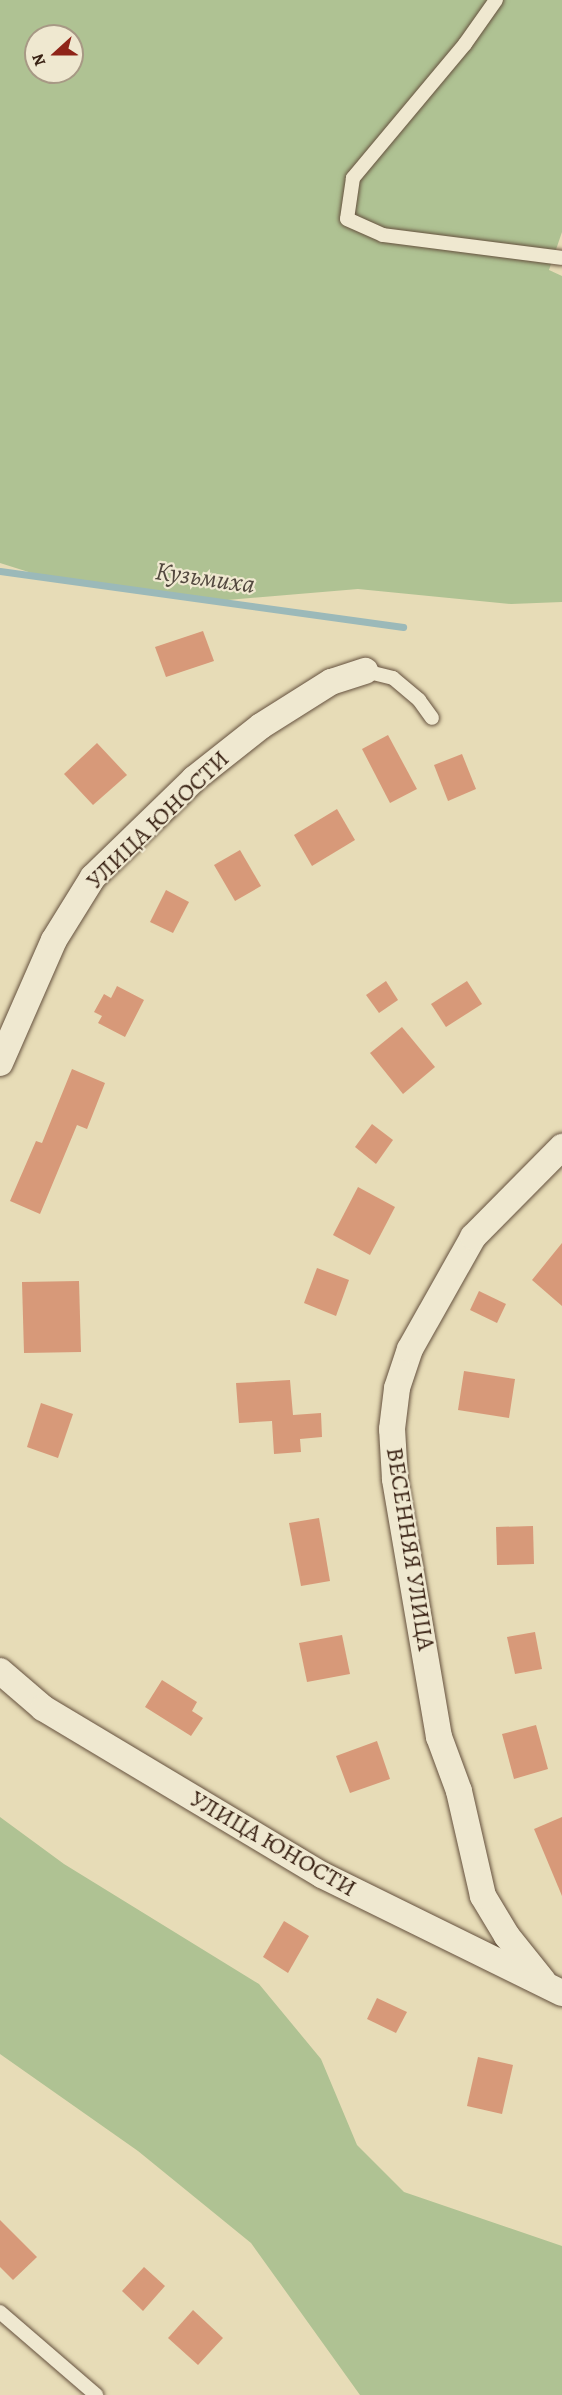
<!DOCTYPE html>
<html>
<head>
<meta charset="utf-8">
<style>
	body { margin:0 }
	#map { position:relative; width:562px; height:2395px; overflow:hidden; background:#e7dcb7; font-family:Alegreya,serif }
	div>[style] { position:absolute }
	.green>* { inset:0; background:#afc293 }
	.stream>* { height:7px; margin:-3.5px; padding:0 3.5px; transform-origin:3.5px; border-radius:3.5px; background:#9bb9b9 }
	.building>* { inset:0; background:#d79979 }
	.roads { filter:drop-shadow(0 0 2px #65513e) drop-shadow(0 0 2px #65513e) }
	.lane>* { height:14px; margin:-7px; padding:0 7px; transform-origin:7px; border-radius:7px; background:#efe8d0 }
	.street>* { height:26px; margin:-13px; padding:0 13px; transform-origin:13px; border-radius:13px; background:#efe8d0 }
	span { translate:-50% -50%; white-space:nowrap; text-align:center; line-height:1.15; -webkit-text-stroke:4.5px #efe8d0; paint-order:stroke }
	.street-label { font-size:24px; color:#3a2315 }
	.water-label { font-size:26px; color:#52483e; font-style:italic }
	.north { position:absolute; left:24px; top:24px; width:60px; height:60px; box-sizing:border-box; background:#efe8d0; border:2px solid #a79985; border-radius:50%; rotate:249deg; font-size:16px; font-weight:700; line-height:24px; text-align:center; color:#3a2315 }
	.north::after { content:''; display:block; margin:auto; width:21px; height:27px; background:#8f2418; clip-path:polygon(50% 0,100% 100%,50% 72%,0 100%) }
</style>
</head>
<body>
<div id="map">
	<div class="green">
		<div style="clip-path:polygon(evenodd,0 0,562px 0,562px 232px,549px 270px,562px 276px,562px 602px,511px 604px,358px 589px,216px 601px,38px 575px,0 563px,0 0,36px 36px,72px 36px,72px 72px,36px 72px,36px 36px)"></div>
		<div style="clip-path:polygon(0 1817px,64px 1864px,259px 1984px,321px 2059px,357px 2145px,404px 2192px,562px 2246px,562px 2395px,360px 2395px,251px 2243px,138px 2151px,0 2054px)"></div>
	</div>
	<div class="stream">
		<div style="left:0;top:571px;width:407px;rotate:7.9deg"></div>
	</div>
	<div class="building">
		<div style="clip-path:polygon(203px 631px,214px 661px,166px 677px,155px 647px)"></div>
		<div style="clip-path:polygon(388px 735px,417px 789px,390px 803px,362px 749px)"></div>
		<div style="clip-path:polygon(97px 743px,127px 775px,93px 805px,64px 774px)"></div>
		<div style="clip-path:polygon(462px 754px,476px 789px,448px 801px,434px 765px)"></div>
		<div style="clip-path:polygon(337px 809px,355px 840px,312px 866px,294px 835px)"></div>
		<div style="clip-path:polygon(240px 850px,261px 886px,235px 901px,214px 865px)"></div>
		<div style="clip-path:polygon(166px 890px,189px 902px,173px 933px,150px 922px)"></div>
		<div style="clip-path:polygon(386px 981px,398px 1000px,379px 1013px,366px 995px)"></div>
		<div style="clip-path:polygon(467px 981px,482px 1004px,446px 1027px,431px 1004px)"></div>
		<div style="clip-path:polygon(117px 986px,144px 1000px,125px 1037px,98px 1023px,102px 1016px,94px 1012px,104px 994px,111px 998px)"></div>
		<div style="clip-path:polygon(402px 1027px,435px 1067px,403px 1094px,370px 1053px)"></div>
		<div style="clip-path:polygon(72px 1069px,105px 1083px,87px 1129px,77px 1125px,40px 1214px,10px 1201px,36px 1141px,42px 1143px)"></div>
		<div style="clip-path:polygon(372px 1124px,393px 1140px,376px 1164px,355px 1147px)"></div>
		<div style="clip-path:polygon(358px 1187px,395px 1207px,370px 1255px,333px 1235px)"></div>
		<div style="clip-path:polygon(562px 1243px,562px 1306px,532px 1280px)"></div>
		<div style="clip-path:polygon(317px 1268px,349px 1280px,336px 1316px,304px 1303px)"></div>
		<div style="clip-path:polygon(79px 1281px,81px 1352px,24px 1353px,22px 1282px)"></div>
		<div style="clip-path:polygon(479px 1291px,506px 1304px,497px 1323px,470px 1310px)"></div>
		<div style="clip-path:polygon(464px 1371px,515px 1379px,509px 1418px,458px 1410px)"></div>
		<div style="clip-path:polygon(290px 1380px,293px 1415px,321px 1413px,322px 1437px,300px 1439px,301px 1452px,274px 1454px,272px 1421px,239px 1423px,236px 1383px)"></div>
		<div style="clip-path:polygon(41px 1403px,73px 1414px,58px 1458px,27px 1447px)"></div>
		<div style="clip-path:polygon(319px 1518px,330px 1581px,301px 1586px,289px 1523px)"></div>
		<div style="clip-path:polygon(533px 1526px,534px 1564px,497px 1565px,496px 1527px)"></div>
		<div style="clip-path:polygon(535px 1632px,542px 1669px,515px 1674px,507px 1637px)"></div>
		<div style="clip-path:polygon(342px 1635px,350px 1674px,307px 1682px,299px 1643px)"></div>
		<div style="clip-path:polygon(162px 1680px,197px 1702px,192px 1711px,203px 1718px,191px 1736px,145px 1707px)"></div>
		<div style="clip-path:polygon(536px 1725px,548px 1769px,514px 1779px,502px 1734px)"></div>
		<div style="clip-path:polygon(377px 1741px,390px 1779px,350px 1793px,336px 1756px)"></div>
		<div style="clip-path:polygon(562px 1817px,562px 1896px,534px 1829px)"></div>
		<div style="clip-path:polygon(284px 1921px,309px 1936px,288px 1973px,263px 1957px)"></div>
		<div style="clip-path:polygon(377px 1998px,407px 2012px,396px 2033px,367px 2019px)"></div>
		<div style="clip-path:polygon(478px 2057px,513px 2065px,502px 2114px,467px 2106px)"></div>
		<div style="clip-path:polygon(0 2220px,37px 2257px,13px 2280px,0 2267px)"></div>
		<div style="clip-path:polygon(144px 2267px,165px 2286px,143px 2311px,122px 2291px)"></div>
		<div style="clip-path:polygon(193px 2310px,223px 2338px,198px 2365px,168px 2338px)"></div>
	</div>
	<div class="roads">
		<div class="lane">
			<div style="left:496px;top:0;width:54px;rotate:125.2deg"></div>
			<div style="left:465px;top:44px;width:175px;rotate:129.9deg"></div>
			<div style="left:353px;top:178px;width:41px;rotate:98.3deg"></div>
			<div style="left:347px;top:219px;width:39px;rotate:24deg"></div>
			<div style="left:383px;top:235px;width:180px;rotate:7.3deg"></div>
			<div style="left:365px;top:671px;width:29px;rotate:14deg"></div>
			<div style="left:393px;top:678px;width:34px;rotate:40deg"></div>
			<div style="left:419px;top:700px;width:22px;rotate:54deg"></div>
			<div style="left:0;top:2312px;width:127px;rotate:40.8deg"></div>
		</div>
		<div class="street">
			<div style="left:0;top:1063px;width:134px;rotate:-66.3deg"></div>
			<div style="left:54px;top:940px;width:74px;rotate:-58.2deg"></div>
			<div style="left:93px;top:877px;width:141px;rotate:-44.1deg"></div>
			<div style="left:194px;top:779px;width:85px;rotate:-38.3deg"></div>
			<div style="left:261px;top:726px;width:83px;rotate:-32.2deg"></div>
			<div style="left:331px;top:682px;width:36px;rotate:-18deg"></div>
			<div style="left:0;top:1671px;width:57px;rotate:40.7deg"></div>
			<div style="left:43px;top:1708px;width:325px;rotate:30.9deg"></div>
			<div style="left:322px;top:1875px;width:267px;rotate:26.2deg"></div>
			<div style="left:543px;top:1981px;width:58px;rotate:-128.7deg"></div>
			<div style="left:507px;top:1936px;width:47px;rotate:-121deg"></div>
			<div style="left:483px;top:1896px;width:108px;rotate:-102.9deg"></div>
			<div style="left:459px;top:1791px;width:58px;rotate:-110.3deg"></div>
			<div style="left:439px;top:1737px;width:262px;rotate:-99.7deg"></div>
			<div style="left:395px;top:1479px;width:50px;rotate:-93.4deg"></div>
			<div style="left:392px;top:1429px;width:41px;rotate:-83deg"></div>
			<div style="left:397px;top:1388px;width:41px;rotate:-71.6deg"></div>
			<div style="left:410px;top:1349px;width:129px;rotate:-60.6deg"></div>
			<div style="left:473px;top:1237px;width:127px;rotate:-45.3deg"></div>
		</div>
	</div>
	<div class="street-label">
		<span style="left:158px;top:820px;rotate:-44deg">УЛИЦА ЮНОСТИ</span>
		<span style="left:410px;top:1549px;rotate:81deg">ВЕСЕННЯЯ УЛИЦА</span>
		<span style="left:273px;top:1844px;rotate:30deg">УЛИЦА ЮНОСТИ</span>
	</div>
	<div class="water-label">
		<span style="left:205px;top:578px;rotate:8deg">Кузьмиха</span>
	</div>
	<div class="north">N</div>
</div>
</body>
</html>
